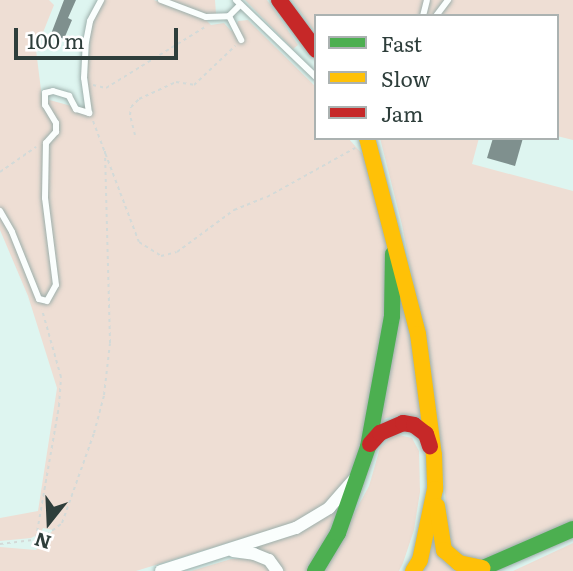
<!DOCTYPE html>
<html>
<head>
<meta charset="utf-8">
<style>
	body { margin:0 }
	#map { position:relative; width:573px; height:571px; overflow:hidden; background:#def5f0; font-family:Literata,serif }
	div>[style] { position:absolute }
	.green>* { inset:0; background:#eeded4 }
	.building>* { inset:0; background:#7f908e }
	.path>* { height:2px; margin-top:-1px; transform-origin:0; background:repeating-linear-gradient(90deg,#d3dad8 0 3.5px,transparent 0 7px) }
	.roads { filter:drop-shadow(0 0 2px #9caeaa) drop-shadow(0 0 2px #9caeaa) }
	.lane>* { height:6px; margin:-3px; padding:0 3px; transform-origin:3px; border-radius:3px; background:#fafefd }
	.street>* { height:12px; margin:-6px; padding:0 6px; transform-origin:6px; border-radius:6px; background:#fafefd }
	.fast>* { height:16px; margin:-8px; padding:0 8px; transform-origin:8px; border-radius:8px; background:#4caf50 }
	.slow>* { height:16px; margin:-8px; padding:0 8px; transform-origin:8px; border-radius:8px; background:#ffc107 }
	.jam>* { height:16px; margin:-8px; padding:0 8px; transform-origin:8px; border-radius:8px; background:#c62828 }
	span { translate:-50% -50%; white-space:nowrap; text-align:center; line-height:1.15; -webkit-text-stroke:7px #fff; paint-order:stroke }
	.legend { position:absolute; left:314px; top:14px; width:245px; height:126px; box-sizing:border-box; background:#fff; border:2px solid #abb2b1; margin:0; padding:9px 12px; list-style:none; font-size:21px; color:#2e3e3b }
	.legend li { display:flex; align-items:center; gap:14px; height:35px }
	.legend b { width:35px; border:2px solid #abb2b1 }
	.north { position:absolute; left:14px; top:487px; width:70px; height:70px; -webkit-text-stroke:5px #fff; paint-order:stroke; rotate:198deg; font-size:19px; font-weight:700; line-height:28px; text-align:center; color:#2e3e3b }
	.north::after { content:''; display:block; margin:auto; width:24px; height:32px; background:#2e3e3b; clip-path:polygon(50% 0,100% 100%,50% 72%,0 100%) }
	.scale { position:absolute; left:14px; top:28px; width:164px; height:32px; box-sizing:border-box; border:4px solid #2e3e3b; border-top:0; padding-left:9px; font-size:21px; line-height:24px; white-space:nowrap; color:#2e3e3b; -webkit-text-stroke:5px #fff; paint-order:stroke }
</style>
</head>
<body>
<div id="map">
	<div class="green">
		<div style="clip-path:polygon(0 0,49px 0,54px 5px,36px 50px,42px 98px,79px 108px,90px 105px,87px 75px,91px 25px,104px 0,154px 0,206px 20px,211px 25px,224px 23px,231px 31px,236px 28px,238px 21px,248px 20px,316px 87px,316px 138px,348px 138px,365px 157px,384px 210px,390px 315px,370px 420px,350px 474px,342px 490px,309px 518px,136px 571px,0 571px,0 547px,36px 550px,53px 530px,43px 528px,41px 533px,31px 538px,0 541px,0 518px,38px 511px,57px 388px,28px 296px,0 230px)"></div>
		<div style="clip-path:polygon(168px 0,215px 0,216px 14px,207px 14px)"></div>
		<div style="clip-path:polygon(245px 0,267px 0,298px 45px,293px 49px)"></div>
		<div style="clip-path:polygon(292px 0,425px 0,422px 16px,316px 16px,316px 33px)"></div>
		<div style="clip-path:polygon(429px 0,573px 0,573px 140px,557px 136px,557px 16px,425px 16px)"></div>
		<div style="clip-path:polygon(380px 138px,479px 138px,472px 164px,573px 191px,573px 523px,485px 562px,469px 560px,450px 550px,439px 426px,421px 322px,402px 225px)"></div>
		<div style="clip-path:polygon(399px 278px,411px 330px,425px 425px,397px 416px,386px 418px,379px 424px)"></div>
		<div style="clip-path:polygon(394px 434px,412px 438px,419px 451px,420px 492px,414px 530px,403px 563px,399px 571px,323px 571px,369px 486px,380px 448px)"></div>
		<div style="clip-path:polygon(340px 503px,323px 548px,308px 571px,284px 571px,273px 556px,243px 548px)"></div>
		<div style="clip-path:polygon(434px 526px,441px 556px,449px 566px,469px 571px,419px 571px)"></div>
		<div style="clip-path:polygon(573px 543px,573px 571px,513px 571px)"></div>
		<div style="clip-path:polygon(251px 558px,265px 563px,271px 571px,191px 571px,231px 559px)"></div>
	</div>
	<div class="building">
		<div style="clip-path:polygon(64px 0,76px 0,68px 18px,72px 20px,64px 39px,51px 34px)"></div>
		<div style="clip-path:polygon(493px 138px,523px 138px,515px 166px,487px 158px)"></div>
	</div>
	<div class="path">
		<div style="left:93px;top:85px;width:13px;rotate:13deg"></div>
		<div style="left:106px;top:88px;width:116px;rotate:-31.6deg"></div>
		<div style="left:93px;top:121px;width:129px;rotate:69.2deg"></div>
		<div style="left:139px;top:242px;width:26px;rotate:32deg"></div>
		<div style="left:161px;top:256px;width:16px;rotate:-14deg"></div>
		<div style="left:177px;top:252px;width:71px;rotate:-36.4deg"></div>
		<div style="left:234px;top:210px;width:35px;rotate:-22deg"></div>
		<div style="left:267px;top:197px;width:101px;rotate:-29.1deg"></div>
		<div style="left:135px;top:135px;width:21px;rotate:-104deg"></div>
		<div style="left:130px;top:115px;width:8px;rotate:-83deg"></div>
		<div style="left:131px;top:107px;width:11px;rotate:-45deg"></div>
		<div style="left:139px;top:99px;width:41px;rotate:-24.7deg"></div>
		<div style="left:176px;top:82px;width:18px;rotate:9deg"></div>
		<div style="left:194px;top:85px;width:57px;rotate:-43.6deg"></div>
		<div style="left:0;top:172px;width:44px;rotate:-34.8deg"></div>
		<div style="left:36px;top:538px;width:134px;rotate:-80.1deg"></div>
		<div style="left:59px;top:406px;width:29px;rotate:-86deg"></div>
		<div style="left:61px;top:377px;width:70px;rotate:-105.8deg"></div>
		<div style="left:0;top:544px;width:41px;rotate:-7deg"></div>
		<div style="left:41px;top:539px;width:26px;rotate:-37deg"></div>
		<div style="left:62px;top:523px;width:96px;rotate:-70.4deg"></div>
		<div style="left:94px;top:433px;width:39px;rotate:-75deg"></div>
		<div style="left:104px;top:395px;width:52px;rotate:-83.4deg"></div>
		<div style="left:110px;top:343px;width:192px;rotate:-91.5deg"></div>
	</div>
	<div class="roads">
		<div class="lane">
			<div style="left:161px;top:0;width:48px;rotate:20.7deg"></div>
			<div style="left:206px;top:17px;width:23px;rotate:-2deg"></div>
			<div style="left:229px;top:16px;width:16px;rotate:-45deg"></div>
			<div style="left:236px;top:0;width:111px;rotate:43.9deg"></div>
			<div style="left:229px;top:16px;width:27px;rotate:63deg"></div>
			<div style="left:423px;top:16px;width:16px;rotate:-76deg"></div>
			<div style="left:436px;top:16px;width:20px;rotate:-53deg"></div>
			<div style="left:0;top:211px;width:24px;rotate:60deg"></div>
			<div style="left:12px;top:232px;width:72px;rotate:68.1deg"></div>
			<div style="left:39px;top:299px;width:8px;rotate:14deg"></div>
			<div style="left:47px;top:301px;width:18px;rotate:-61deg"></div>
			<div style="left:56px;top:285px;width:88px;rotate:-97.2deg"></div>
			<div style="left:45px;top:198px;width:55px;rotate:-89deg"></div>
			<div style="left:46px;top:143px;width:15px;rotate:-48deg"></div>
			<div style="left:56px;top:132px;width:9px;rotate:-90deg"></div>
			<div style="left:56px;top:123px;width:21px;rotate:-121deg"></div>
			<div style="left:45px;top:105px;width:12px;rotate:-90deg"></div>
			<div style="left:45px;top:93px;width:8px;rotate:-14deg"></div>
			<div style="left:53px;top:91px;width:17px;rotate:17deg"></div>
			<div style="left:69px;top:96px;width:15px;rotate:62deg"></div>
			<div style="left:76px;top:109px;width:14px;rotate:17deg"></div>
			<div style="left:89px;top:113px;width:35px;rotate:-98deg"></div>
			<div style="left:84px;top:78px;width:36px;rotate:-87deg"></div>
			<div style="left:86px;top:42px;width:21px;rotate:-79deg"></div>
			<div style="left:90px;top:21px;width:24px;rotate:-62deg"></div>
		</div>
		<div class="street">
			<div style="left:233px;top:551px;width:21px;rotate:8deg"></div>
			<div style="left:254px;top:554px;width:16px;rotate:22deg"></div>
			<div style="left:269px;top:560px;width:14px;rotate:54deg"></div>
			<div style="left:161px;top:571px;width:142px;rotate:-17.7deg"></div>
			<div style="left:296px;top:528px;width:39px;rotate:-31deg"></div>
			<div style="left:329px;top:508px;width:38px;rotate:-49deg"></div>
		</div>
		<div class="fast">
			<div style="left:315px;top:571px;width:44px;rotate:-58.8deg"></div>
			<div style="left:338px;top:533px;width:91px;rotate:-70.8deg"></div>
			<div style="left:368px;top:447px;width:133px;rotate:-79.6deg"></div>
			<div style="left:392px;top:316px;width:62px;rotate:-89.1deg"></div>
			<div style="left:476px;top:571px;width:106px;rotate:-23.4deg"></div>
		</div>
		<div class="slow">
			<div style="left:367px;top:138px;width:203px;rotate:75.4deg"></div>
			<div style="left:418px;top:334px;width:122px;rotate:82.5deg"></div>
			<div style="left:434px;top:455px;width:34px;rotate:88deg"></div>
			<div style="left:435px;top:489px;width:73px;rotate:101.9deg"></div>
			<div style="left:420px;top:560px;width:13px;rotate:122deg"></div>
			<div style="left:437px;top:506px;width:45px;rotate:81deg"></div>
			<div style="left:444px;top:550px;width:20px;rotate:41deg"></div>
			<div style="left:459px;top:563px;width:24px;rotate:12deg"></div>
		</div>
		<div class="jam">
			<div style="left:279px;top:0;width:62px;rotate:53.5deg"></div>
			<div style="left:370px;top:444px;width:15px;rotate:-48deg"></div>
			<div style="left:380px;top:433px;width:25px;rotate:-23deg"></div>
			<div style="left:403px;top:423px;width:11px;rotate:10deg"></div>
			<div style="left:414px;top:425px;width:15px;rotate:37deg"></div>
			<div style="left:426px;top:434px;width:13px;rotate:72deg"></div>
		</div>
	</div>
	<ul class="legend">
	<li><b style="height:9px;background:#4caf50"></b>Fast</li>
	<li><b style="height:9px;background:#ffc107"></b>Slow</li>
	<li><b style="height:9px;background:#c62828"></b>Jam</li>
	</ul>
	<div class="north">N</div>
	<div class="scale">100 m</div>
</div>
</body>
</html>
